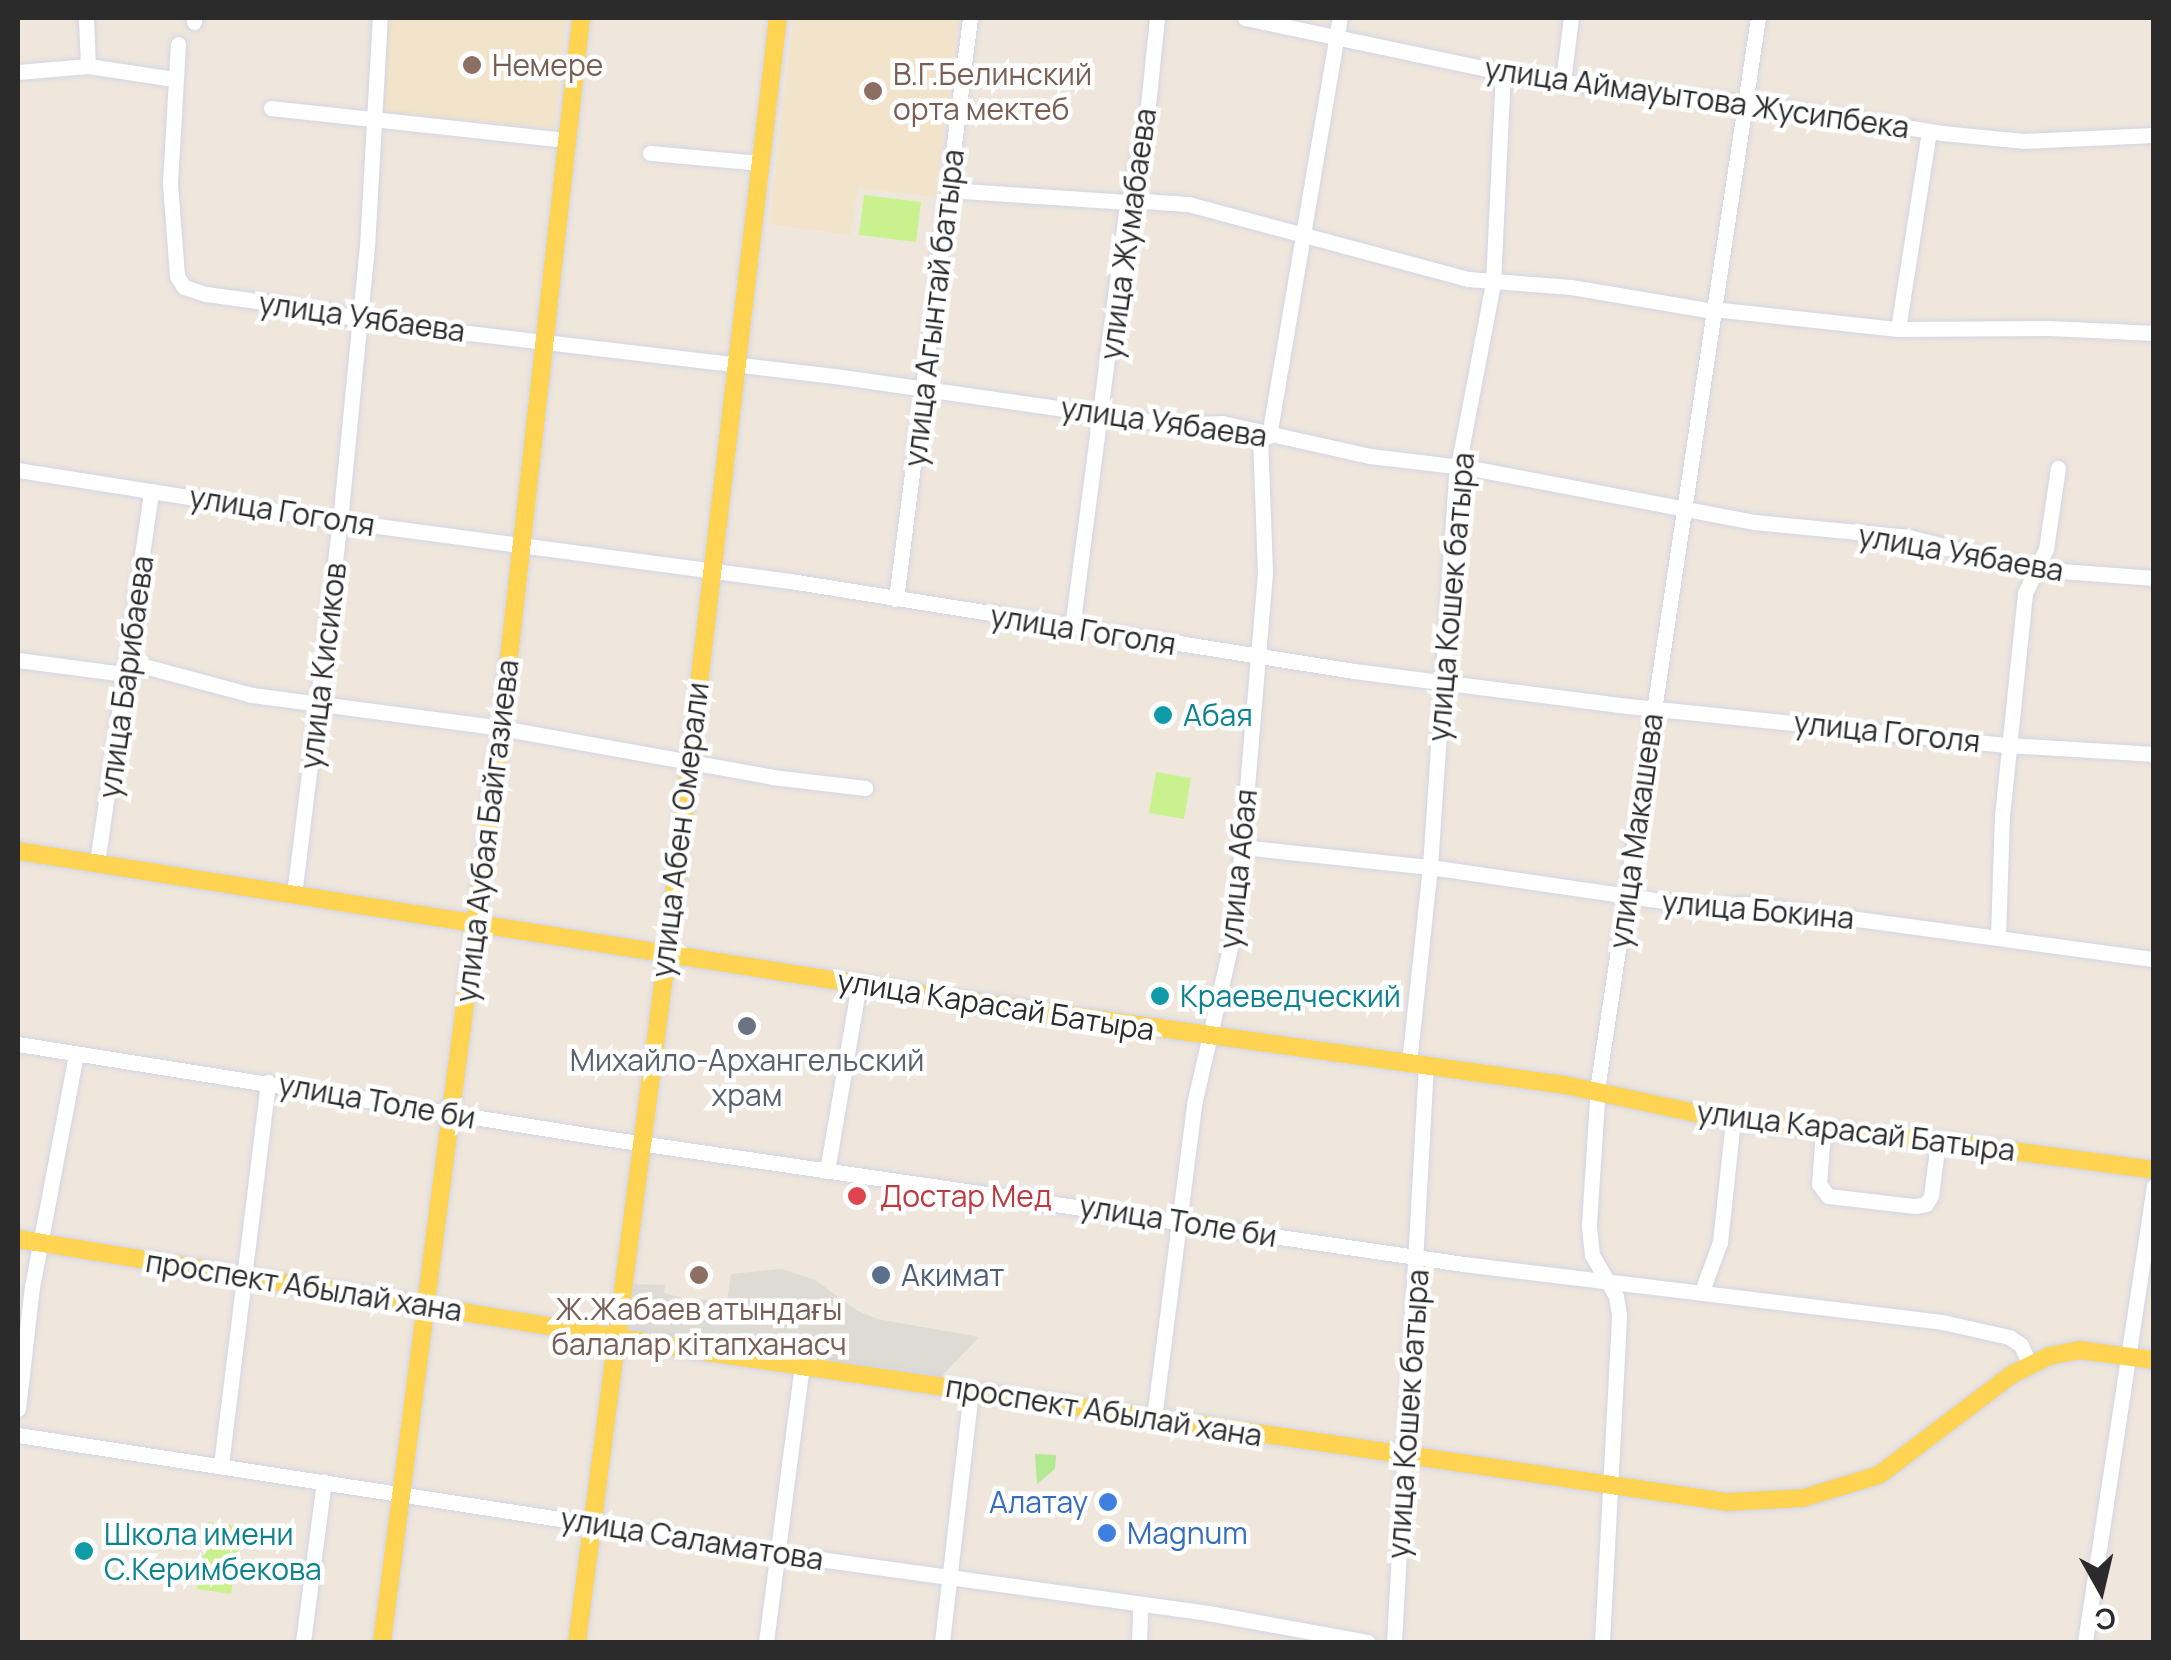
<!DOCTYPE html>
<html>
<head>
<meta charset="utf-8">
<style>
	body { margin:0 }
	#map { position:relative; width:2171px; height:1660px; overflow:hidden; background:#efe6dc; font-family:Manrope,sans-serif }
	div>[style] { position:absolute }
	.education>* { inset:0; background:#f2e4ca }
	.green>* { inset:0; background:#b2ea94 }
	.pitch>* { inset:0; background:#c9f28e }
	.plaza>* { inset:0; background:#dedad4 }
	.roads { filter:drop-shadow(0 0 2px #d1d5e5) drop-shadow(0 0 2px #d1d5e5) }
	.minor>* { height:15px; margin:-7.5px; padding:0 7.5px; transform-origin:7.5px; border-radius:7.5px; background:#fff }
	.major>* { height:18px; margin:-9px; padding:0 9px; transform-origin:9px; border-radius:9px; background:#fed452 }
	.dots>* { width:28px; height:28px; translate:-50% -50%; box-sizing:border-box; border:5px solid #fff; border-radius:50% }
	span { translate:-50% -50%; white-space:nowrap; text-align:center; line-height:1.15; -webkit-text-stroke:9px #fff; paint-order:stroke }
	.education-label { font-size:30px; color:#785e54 }
	.left { translate:0 -50%; text-align:left }
	.street-label { font-size:30px; color:#2b2b2b }
	.culture-label { font-size:30px; color:#0d838f }
	.worship-label { font-size:30px; color:#5b616d }
	.health-label { font-size:30px; color:#be3a42 }
	.service-label { font-size:30px; color:#4e5e75 }
	.shop-label { font-size:30px; color:#366cbe }
	.right { translate:-100% -50%; text-align:right }
	.frame { position:absolute; inset:0; border:20px solid #2b2b2b; pointer-events:none }
	.north { position:absolute; left:2051px; top:1540px; width:100px; height:100px; -webkit-text-stroke:8px #fff; paint-order:stroke; rotate:172deg; font-size:28px; font-weight:700; line-height:40px; text-align:center; color:#2b2b2b }
	.north::after { content:''; display:block; margin:auto; width:35px; height:45px; background:#2b2b2b; clip-path:polygon(50% 0,100% 100%,50% 72%,0 100%) }
</style>
</head>
<body>
<div id="map">
	<div class="education">
		<div style="clip-path:polygon(387px 18px,566px 18px,554px 128px,381px 112px)"></div>
		<div style="clip-path:polygon(794px 18px,959px 18px,935px 197px,858px 188px,850px 235px,769px 224px)"></div>
	</div>
	<div class="green">
		<div style="clip-path:polygon(1035px 1454px,1056px 1455px,1055px 1469px,1037px 1484px)"></div>
	</div>
	<div class="pitch">
		<div style="clip-path:polygon(864px 195px,921px 202px,916px 242px,859px 235px)"></div>
		<div style="clip-path:polygon(1156px 772px,1191px 778px,1184px 819px,1149px 813px)"></div>
		<div style="clip-path:polygon(208px 1522px,242px 1527px,231px 1594px,197px 1589px)"></div>
	</div>
	<div class="plaza">
		<div style="clip-path:polygon(782px 1269px,815px 1280px,856px 1310px,877px 1319px,979px 1337px,936px 1382px,624px 1331px,630px 1284px,665px 1285px,664px 1293px,682px 1298px,682px 1306px,694px 1309px,698px 1300px,727px 1302px,731px 1274px)"></div>
	</div>
	<div class="roads">
		<div class="minor">
			<div style="left:1245px;top:18px;width:290px;rotate:11.9deg"></div>
			<div style="left:1529px;top:78px;width:253px;rotate:6.6deg"></div>
			<div style="left:1780px;top:107px;width:164px;rotate:9.1deg"></div>
			<div style="left:1942px;top:133px;width:81px;rotate:5.6deg"></div>
			<div style="left:2023px;top:141px;width:131px;rotate:-2.6deg"></div>
			<div style="left:194px;top:22px;width:4px;rotate:-90deg"></div>
			<div style="left:178px;top:44px;width:140px;rotate:93.3deg"></div>
			<div style="left:170px;top:184px;width:92px;rotate:85.6deg"></div>
			<div style="left:177px;top:276px;width:13px;rotate:58deg"></div>
			<div style="left:184px;top:287px;width:23px;rotate:18deg"></div>
			<div style="left:206px;top:294px;width:125px;rotate:7.8deg"></div>
			<div style="left:330px;top:311px;width:29px;rotate:18deg"></div>
			<div style="left:358px;top:320px;width:487px;rotate:6.7deg"></div>
			<div style="left:842px;top:377px;width:335px;rotate:8.2deg"></div>
			<div style="left:1174px;top:425px;width:48px;rotate:-2.4deg"></div>
			<div style="left:1222px;top:423px;width:152px;rotate:12.6deg"></div>
			<div style="left:1370px;top:456px;width:102px;rotate:6.8deg"></div>
			<div style="left:1471px;top:468px;width:288px;rotate:10.8deg"></div>
			<div style="left:1754px;top:522px;width:156px;rotate:5.5deg"></div>
			<div style="left:1909px;top:537px;width:130px;rotate:14.3deg"></div>
			<div style="left:2035px;top:569px;width:119px;rotate:4.3deg"></div>
			<div style="left:88px;top:66px;width:87px;rotate:8.6deg"></div>
			<div style="left:18px;top:72px;width:70px;rotate:-4.9deg"></div>
			<div style="left:88px;top:66px;width:48px;rotate:-92.4deg"></div>
			<div style="left:1563px;top:81px;width:64px;rotate:-82.8deg"></div>
			<div style="left:271px;top:108px;width:296px;rotate:6.2deg"></div>
			<div style="left:650px;top:153px;width:110px;rotate:5.2deg"></div>
			<div style="left:948px;top:190px;width:180px;rotate:3.8deg"></div>
			<div style="left:1128px;top:200px;width:60px;rotate:3.8deg"></div>
			<div style="left:1188px;top:204px;width:290px;rotate:15deg"></div>
			<div style="left:1468px;top:279px;width:103px;rotate:4.4deg"></div>
			<div style="left:1571px;top:287px;width:144px;rotate:9.6deg"></div>
			<div style="left:1713px;top:309px;width:186px;rotate:6.2deg"></div>
			<div style="left:1898px;top:329px;width:151px;rotate:-0.4deg"></div>
			<div style="left:2049px;top:328px;width:105px;rotate:2.7deg"></div>
			<div style="left:1898px;top:329px;width:200px;rotate:-81.1deg"></div>
			<div style="left:1269px;top:436px;width:424px;rotate:-80.4deg"></div>
			<div style="left:18px;top:470px;width:326px;rotate:9deg"></div>
			<div style="left:340px;top:521px;width:454px;rotate:7.6deg"></div>
			<div style="left:790px;top:581px;width:571px;rotate:9.07deg"></div>
			<div style="left:1354px;top:671px;width:276px;rotate:7.3deg"></div>
			<div style="left:1628px;top:706px;width:382px;rotate:5.9deg"></div>
			<div style="left:2008px;top:745px;width:146px;rotate:3.5deg"></div>
			<div style="left:896px;top:599px;width:586px;rotate:-82.74deg"></div>
			<div style="left:1072px;top:628px;width:418px;rotate:-82.6deg"></div>
			<div style="left:1126px;top:214px;width:101px;rotate:-78deg"></div>
			<div style="left:1147px;top:115px;width:98px;rotate:-84.1deg"></div>
			<div style="left:18px;top:660px;width:108px;rotate:7.5deg"></div>
			<div style="left:126px;top:672px;width:19px;rotate:-18deg"></div>
			<div style="left:144px;top:666px;width:112px;rotate:15deg"></div>
			<div style="left:252px;top:695px;width:251px;rotate:7.5deg"></div>
			<div style="left:501px;top:728px;width:275px;rotate:10.2deg"></div>
			<div style="left:772px;top:777px;width:94px;rotate:6.7deg"></div>
			<div style="left:1242px;top:847px;width:189px;rotate:6.1deg"></div>
			<div style="left:1430px;top:867px;width:269px;rotate:8.3deg"></div>
			<div style="left:1696px;top:906px;width:50px;rotate:-2.3deg"></div>
			<div style="left:1746px;top:904px;width:412px;rotate:7.7deg"></div>
			<div style="left:97px;top:863px;width:376px;rotate:-81.7deg"></div>
			<div style="left:294px;top:895px;width:377px;rotate:-83deg"></div>
			<div style="left:340px;top:521px;width:275px;rotate:-84.4deg"></div>
			<div style="left:367px;top:247px;width:229px;rotate:-86.8deg"></div>
			<div style="left:1998px;top:936px;width:120px;rotate:-88.1deg"></div>
			<div style="left:2002px;top:816px;width:224px;rotate:-84.1deg"></div>
			<div style="left:2025px;top:593px;width:49px;rotate:-64.5deg"></div>
			<div style="left:2046px;top:549px;width:82px;rotate:-81.6deg"></div>
			<div style="left:18px;top:1044px;width:594px;rotate:9.1deg"></div>
			<div style="left:605px;top:1138px;width:867px;rotate:8.35deg"></div>
			<div style="left:1463px;top:1264px;width:482px;rotate:6.9deg"></div>
			<div style="left:1942px;top:1322px;width:69px;rotate:12.6deg"></div>
			<div style="left:2009px;top:1337px;width:14px;rotate:34deg"></div>
			<div style="left:2021px;top:1345px;width:21px;rotate:67deg"></div>
			<div style="left:1409px;top:1063px;width:197px;rotate:-83.9deg"></div>
			<div style="left:1430px;top:867px;width:391px;rotate:-86.2deg"></div>
			<div style="left:1456px;top:477px;width:197px;rotate:-79.2deg"></div>
			<div style="left:1493px;top:283px;width:210px;rotate:-87.3deg"></div>
			<div style="left:1823px;top:1131px;width:53px;rotate:94.3deg"></div>
			<div style="left:1819px;top:1184px;width:15px;rotate:53deg"></div>
			<div style="left:1828px;top:1196px;width:88px;rotate:6.6deg"></div>
			<div style="left:1915px;top:1206px;width:11px;rotate:-10deg"></div>
			<div style="left:1926px;top:1204px;width:9px;rotate:-58deg"></div>
			<div style="left:1931px;top:1196px;width:55px;rotate:-82.7deg"></div>
			<div style="left:827px;top:1171px;width:190px;rotate:-80.3deg"></div>
			<div style="left:1702px;top:1291px;width:52px;rotate:-69.8deg"></div>
			<div style="left:1720px;top:1242px;width:122px;rotate:-83.9deg"></div>
			<div style="left:18px;top:1409px;width:123px;rotate:-83.5deg"></div>
			<div style="left:32px;top:1287px;width:237px;rotate:-79.3deg"></div>
			<div style="left:1154px;top:1418px;width:317px;rotate:-82.7deg"></div>
			<div style="left:1194px;top:1104px;width:164px;rotate:-77deg"></div>
			<div style="left:1231px;top:944px;width:98px;rotate:-83.5deg"></div>
			<div style="left:1242px;top:847px;width:275px;rotate:-85.2deg"></div>
			<div style="left:1265px;top:573px;width:139px;rotate:-92.1deg"></div>
			<div style="left:18px;top:1435px;width:796px;rotate:8.81deg"></div>
			<div style="left:805px;top:1557px;width:407px;rotate:7.9deg"></div>
			<div style="left:1208px;top:1613px;width:162px;rotate:10.3deg"></div>
			<div style="left:221px;top:1465px;width:386px;rotate:-83deg"></div>
			<div style="left:303px;top:1642px;width:162px;rotate:-82.6deg"></div>
			<div style="left:766px;top:1642px;width:278px;rotate:-82.6deg"></div>
			<div style="left:942px;top:1642px;width:254px;rotate:-83.4deg"></div>
			<div style="left:1139px;top:1642px;width:38px;rotate:-88deg"></div>
			<div style="left:1394px;top:1642px;width:578px;rotate:-86.83deg"></div>
			<div style="left:1602px;top:1642px;width:327px;rotate:-87deg"></div>
			<div style="left:1619px;top:1315px;width:19px;rotate:-99deg"></div>
			<div style="left:1616px;top:1296px;width:48px;rotate:-120.3deg"></div>
			<div style="left:1592px;top:1255px;width:31px;rotate:-96deg"></div>
			<div style="left:1589px;top:1224px;width:141px;rotate:-86.3deg"></div>
			<div style="left:1598px;top:1083px;width:1077px;rotate:-81.46deg"></div>
			<div style="left:2085px;top:1642px;width:461px;rotate:-81.4deg"></div>
		</div>
		<div class="major">
			<div style="left:18px;top:851px;width:926px;rotate:9deg"></div>
			<div style="left:933px;top:996px;width:638px;rotate:8.02deg"></div>
			<div style="left:1565px;top:1085px;width:172px;rotate:12.1deg"></div>
			<div style="left:1733px;top:1121px;width:206px;rotate:5.6deg"></div>
			<div style="left:1938px;top:1141px;width:218px;rotate:7.6deg"></div>
			<div style="left:18px;top:1239px;width:704px;rotate:9.32deg"></div>
			<div style="left:713px;top:1353px;width:1025px;rotate:8.36deg"></div>
			<div style="left:1727px;top:1502px;width:76px;rotate:-3deg"></div>
			<div style="left:1803px;top:1498px;width:79px;rotate:-16.8deg"></div>
			<div style="left:1879px;top:1475px;width:166px;rotate:-37.1deg"></div>
			<div style="left:2011px;top:1375px;width:42px;rotate:-26.6deg"></div>
			<div style="left:2049px;top:1356px;width:31px;rotate:-11deg"></div>
			<div style="left:2079px;top:1350px;width:76px;rotate:7.6deg"></div>
			<div style="left:382px;top:1642px;width:922px;rotate:-82.58deg"></div>
			<div style="left:501px;top:728px;width:714px;rotate:-83.57deg"></div>
			<div style="left:577px;top:1642px;width:694px;rotate:-82.55deg"></div>
			<div style="left:667px;top:954px;width:943px;rotate:-83.24deg"></div>
		</div>
	</div>
	<div class="dots">
		<div style="left:472px;top:65px;background:#8d6e63"></div>
		<div style="left:873px;top:91px;background:#8d6e63"></div>
		<div style="left:1163px;top:715px;background:#0f9aa8"></div>
		<div style="left:1160px;top:996px;background:#0f9aa8"></div>
		<div style="left:747px;top:1026px;background:#6b7280"></div>
		<div style="left:857px;top:1196px;background:#e0444e"></div>
		<div style="left:699px;top:1275px;background:#8d6e63"></div>
		<div style="left:881px;top:1275px;background:#5c6f8a"></div>
		<div style="left:1108px;top:1502px;background:#3f7fe0"></div>
		<div style="left:1107px;top:1533px;background:#3f7fe0"></div>
		<div style="left:84px;top:1551px;background:#0f9aa8"></div>
	</div>
	<div class="education-label">
		<span class="left" style="left:492px;top:65px">Немере</span>
		<span class="left" style="left:893px;top:91px">В.Г.Белинский<br>орта мектеб</span>
		<span style="left:699px;top:1326px">Ж.Жабаев атындағы<br>балалар кітапханасч</span>
	</div>
	<div class="street-label">
		<span style="left:1697px;top:98px;rotate:8deg">улица Аймауытова Жусипбека</span>
		<span style="left:1128px;top:234px;rotate:-82deg">улица Жумабаева</span>
		<span style="left:934px;top:308px;rotate:-83deg">улица Агынтай батыра</span>
		<span style="left:362px;top:317px;rotate:8deg">улица Уябаева</span>
		<span style="left:1164px;top:422px;rotate:8deg">улица Уябаева</span>
		<span style="left:282px;top:511px;rotate:9deg">улица Гоголя</span>
		<span style="left:1961px;top:553px;rotate:10deg">улица Уябаева</span>
		<span style="left:1451px;top:597px;rotate:-85deg">улица Кошек батыра</span>
		<span style="left:1083px;top:630px;rotate:9deg">улица Гоголя</span>
		<span style="left:323px;top:666px;rotate:-83deg">улица Кисиков</span>
		<span style="left:126px;top:677px;rotate:-82deg">улица Барибаева</span>
		<span style="left:1887px;top:732px;rotate:6deg">улица Гоголя</span>
		<span style="left:680px;top:830px;rotate:-83deg">улица Абен Омерали</span>
		<span style="left:487px;top:831px;rotate:-83deg">улица Аубая Байгазиева</span>
		<span style="left:1636px;top:831px;rotate:-82deg">улица Макашева</span>
		<span style="left:1238px;top:869px;rotate:-84deg">улица Абая</span>
		<span style="left:1758px;top:910px;rotate:5deg">улица Бокина</span>
		<span style="left:996px;top:1005px;rotate:9deg">улица Карасай Батыра</span>
		<span style="left:377px;top:1101px;rotate:10deg">улица Толе би</span>
		<span style="left:1856px;top:1131px;rotate:7deg">улица Карасай Батыра</span>
		<span style="left:1178px;top:1221px;rotate:9deg">улица Толе би</span>
		<span style="left:304px;top:1286px;rotate:9deg">проспект Абылай хана</span>
		<span style="left:1104px;top:1411px;rotate:9deg">проспект Абылай хана</span>
		<span style="left:1408px;top:1414px;rotate:-86deg">улица Кошек батыра</span>
		<span style="left:692px;top:1539px;rotate:9deg">улица Саламатова</span>
	</div>
	<div class="culture-label">
		<span class="left" style="left:1183px;top:715px">Абая</span>
		<span class="left" style="left:1180px;top:996px">Краеведческий</span>
		<span class="left" style="left:104px;top:1551px">Школа имени<br>С.Керимбекова</span>
	</div>
	<div class="worship-label">
		<span style="left:747px;top:1077px">Михайло-Архангельский<br>храм</span>
	</div>
	<div class="health-label">
		<span class="left" style="left:880px;top:1196px">Достар Мед</span>
	</div>
	<div class="service-label">
		<span class="left" style="left:901px;top:1275px">Акимат</span>
	</div>
	<div class="shop-label">
		<span class="right" style="left:1088px;top:1502px">Алатау</span>
		<span class="left" style="left:1127px;top:1533px">Magnum</span>
	</div>
	<div class="frame"></div>
	<div class="north">С</div>
</div>
</body>
</html>
